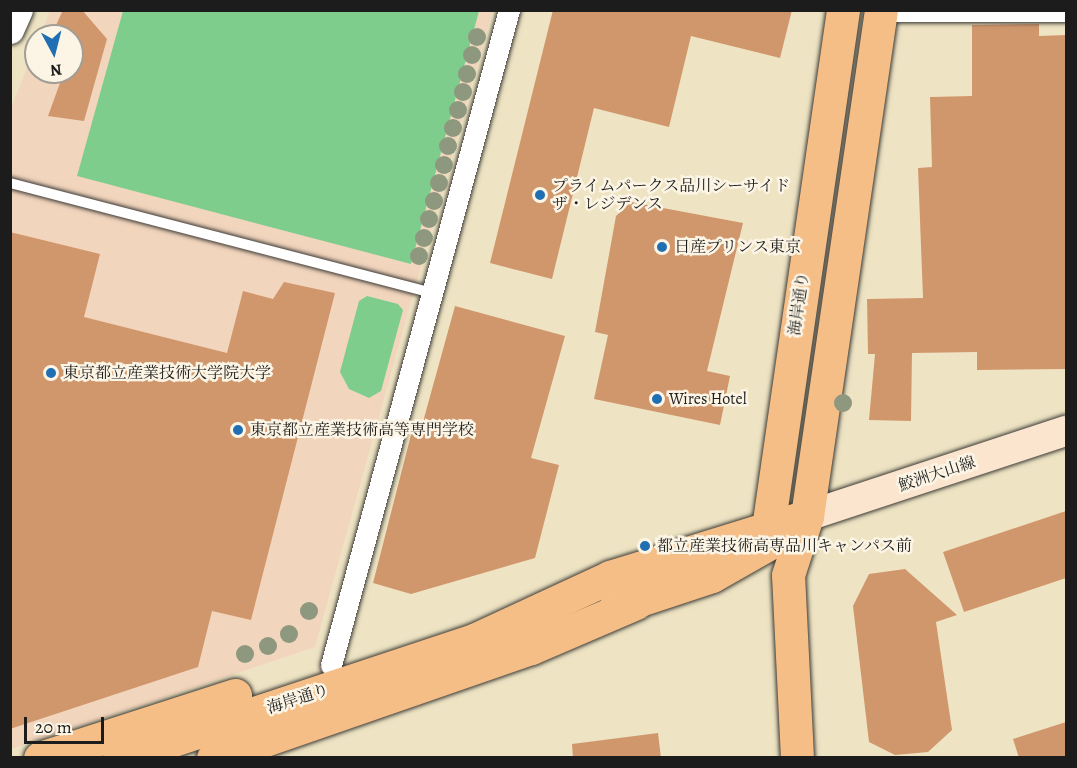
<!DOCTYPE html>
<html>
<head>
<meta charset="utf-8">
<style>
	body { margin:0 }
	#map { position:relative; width:1077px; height:768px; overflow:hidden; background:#eee4c4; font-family:Alegreya,"Noto Serif JP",serif }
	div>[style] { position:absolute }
	.built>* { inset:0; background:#f2d5bd }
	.green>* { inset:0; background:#7fcd8d }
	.building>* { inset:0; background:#d1976c }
	.roads { filter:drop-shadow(0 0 2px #3c3a35) drop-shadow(0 0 2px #3c3a35) }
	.service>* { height:10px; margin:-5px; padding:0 5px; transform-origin:5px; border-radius:5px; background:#fff }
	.minor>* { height:21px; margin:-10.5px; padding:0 10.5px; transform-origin:10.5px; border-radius:10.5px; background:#fff }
	.tertiary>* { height:27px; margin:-13.5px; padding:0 13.5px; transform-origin:13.5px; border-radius:13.5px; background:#fff }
	.secondary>* { height:30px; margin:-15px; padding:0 15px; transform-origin:15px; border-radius:15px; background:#fbe5cf }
	.primary>* { height:33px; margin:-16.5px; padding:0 16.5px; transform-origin:16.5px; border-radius:16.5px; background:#f6be87 }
	.trunk>* { height:33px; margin:-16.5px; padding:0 16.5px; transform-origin:16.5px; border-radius:16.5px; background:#f6be87 }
	.trees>* { width:18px; height:18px; margin:-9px; border-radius:50%; background:#8e987e }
	.dots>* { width:16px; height:16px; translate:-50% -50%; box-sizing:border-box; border:3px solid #fcf5e5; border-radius:50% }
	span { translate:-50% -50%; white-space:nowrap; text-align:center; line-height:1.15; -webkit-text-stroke:5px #fcf5e5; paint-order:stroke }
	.poi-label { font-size:16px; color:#1c1c1c }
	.left { translate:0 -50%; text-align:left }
	.street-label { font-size:16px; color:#1c1c1c }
	.frame { position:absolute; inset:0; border:12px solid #1c1c1c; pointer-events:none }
	.north { position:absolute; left:24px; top:24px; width:60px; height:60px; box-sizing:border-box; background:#fcf5e5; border:2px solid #a29e95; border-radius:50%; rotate:173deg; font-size:16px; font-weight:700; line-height:24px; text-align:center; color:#1c1c1c }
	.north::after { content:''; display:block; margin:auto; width:21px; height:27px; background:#1f6fb2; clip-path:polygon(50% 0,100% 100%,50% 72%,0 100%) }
	.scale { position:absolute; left:24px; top:717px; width:80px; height:27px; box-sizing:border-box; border:3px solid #1c1c1c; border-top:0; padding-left:8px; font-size:18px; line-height:21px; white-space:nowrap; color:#1c1c1c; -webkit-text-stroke:4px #fcf5e5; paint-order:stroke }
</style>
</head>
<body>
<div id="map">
	<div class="built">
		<div style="clip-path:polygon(50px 11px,492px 11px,315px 647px,11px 749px,10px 110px,36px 46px,36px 72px,72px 72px,72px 36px,40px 36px)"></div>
	</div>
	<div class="green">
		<div style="clip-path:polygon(123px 11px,479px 11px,411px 264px,77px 176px)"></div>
		<div style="clip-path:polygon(367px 296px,398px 304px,403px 310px,381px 391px,369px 398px,349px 389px,340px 372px,359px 301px)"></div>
	</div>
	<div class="building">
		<div style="clip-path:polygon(63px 10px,82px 10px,107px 39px,84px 121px,48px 116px,64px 72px,72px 72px,72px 51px,77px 36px,51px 36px)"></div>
		<div style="clip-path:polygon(553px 10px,792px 10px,780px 58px,691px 36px,669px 127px,594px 108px,552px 279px,490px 263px)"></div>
		<div style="clip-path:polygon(1039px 24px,1039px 36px,1066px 35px,1066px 369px,977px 370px,977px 352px,912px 353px,911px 421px,869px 420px,875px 354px,868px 354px,867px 299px,923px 298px,918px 168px,932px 167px,930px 97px,972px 96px,972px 25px)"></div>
		<div style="clip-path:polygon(631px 202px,743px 223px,707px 371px,730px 376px,720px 425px,594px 399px,608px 335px,595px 332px,616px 216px)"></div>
		<div style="clip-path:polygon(10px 232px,100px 254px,84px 317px,227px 353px,243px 291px,273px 299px,284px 282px,335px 293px,251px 620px,212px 611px,198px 667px,10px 729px)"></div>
		<div style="clip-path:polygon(455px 306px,565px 336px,531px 458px,559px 465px,535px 558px,411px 594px,373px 583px,413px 427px,421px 429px)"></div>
		<div style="clip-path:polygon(1066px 511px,1066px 578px,964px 612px,943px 552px)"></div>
		<div style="clip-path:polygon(905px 569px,957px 615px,936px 622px,952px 730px,928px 752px,895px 755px,869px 742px,853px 606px,869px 574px)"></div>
		<div style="clip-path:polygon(1066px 722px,1066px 758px,1019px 758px,1013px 739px)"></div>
		<div style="clip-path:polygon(658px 733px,661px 758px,573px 758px,572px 744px)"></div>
	</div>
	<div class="roads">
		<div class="service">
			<div style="left:10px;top:183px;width:436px;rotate:14.6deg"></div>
		</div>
		<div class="minor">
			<div style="left:881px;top:11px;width:185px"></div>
			<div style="left:331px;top:665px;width:679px;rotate:-74.8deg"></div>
		</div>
		<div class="tertiary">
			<div style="left:10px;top:30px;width:22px;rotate:-66deg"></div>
		</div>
		<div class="secondary">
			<div style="left:807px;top:516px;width:273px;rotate:-18.2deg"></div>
		</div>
		<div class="primary">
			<div style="left:807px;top:516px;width:511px;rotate:-81.68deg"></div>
			<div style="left:768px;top:528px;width:523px;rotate:-81.76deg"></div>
		</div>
		<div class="trunk">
			<div style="left:615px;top:608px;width:102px;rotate:-18.3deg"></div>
			<div style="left:712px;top:576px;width:83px;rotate:-29.7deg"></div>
			<div style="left:40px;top:758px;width:205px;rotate:-17.9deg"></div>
			<div style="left:119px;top:758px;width:376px;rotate:-18.4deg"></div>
			<div style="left:476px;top:639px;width:148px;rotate:-24.8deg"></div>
			<div style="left:610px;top:577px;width:206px;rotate:-17.2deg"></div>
			<div style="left:213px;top:758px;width:336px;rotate:-19.1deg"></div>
			<div style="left:531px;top:648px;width:114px;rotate:-23.2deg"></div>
			<div style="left:797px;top:758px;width:183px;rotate:-92.8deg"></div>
			<div style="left:788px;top:575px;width:62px;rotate:-72.1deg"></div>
		</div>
	</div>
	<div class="trees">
		<div style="left:477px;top:37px"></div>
		<div style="left:472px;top:55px"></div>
		<div style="left:467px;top:74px"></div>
		<div style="left:463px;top:92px"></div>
		<div style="left:458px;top:110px"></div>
		<div style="left:453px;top:128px"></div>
		<div style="left:448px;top:146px"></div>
		<div style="left:444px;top:165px"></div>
		<div style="left:439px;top:183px"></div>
		<div style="left:434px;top:201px"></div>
		<div style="left:429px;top:219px"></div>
		<div style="left:424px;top:238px"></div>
		<div style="left:419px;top:256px"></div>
		<div style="left:843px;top:403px"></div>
		<div style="left:309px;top:611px"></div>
		<div style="left:289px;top:634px"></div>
		<div style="left:268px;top:646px"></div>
		<div style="left:245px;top:654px"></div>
	</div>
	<div class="dots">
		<div style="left:540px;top:195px;background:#1f6fb2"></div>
		<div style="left:662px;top:247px;background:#1f6fb2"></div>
		<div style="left:51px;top:373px;background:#1f6fb2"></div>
		<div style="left:657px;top:399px;background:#1f6fb2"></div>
		<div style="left:238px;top:430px;background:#1f6fb2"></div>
		<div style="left:645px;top:546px;background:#1f6fb2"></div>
	</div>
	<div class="poi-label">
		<span class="left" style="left:552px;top:195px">プライムパークス品川シーサイド<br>ザ・レジデンス</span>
		<span class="left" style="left:674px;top:247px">日産プリンス東京</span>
		<span class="left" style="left:63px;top:373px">東京都立産業技術大学院大学</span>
		<span class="left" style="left:669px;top:399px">Wires Hotel</span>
		<span class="left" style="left:250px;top:430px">東京都立産業技術高等専門学校</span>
		<span class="left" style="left:657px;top:546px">都立産業技術高専品川キャンパス前</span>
	</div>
	<div class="street-label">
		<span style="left:799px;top:304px;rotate:-82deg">海岸通り</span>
		<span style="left:937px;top:474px;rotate:-18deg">鮫洲大山線</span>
		<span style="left:298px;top:699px;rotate:-18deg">海岸通り</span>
	</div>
	<div class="frame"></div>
	<div class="north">N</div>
	<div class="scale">20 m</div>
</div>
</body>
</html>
